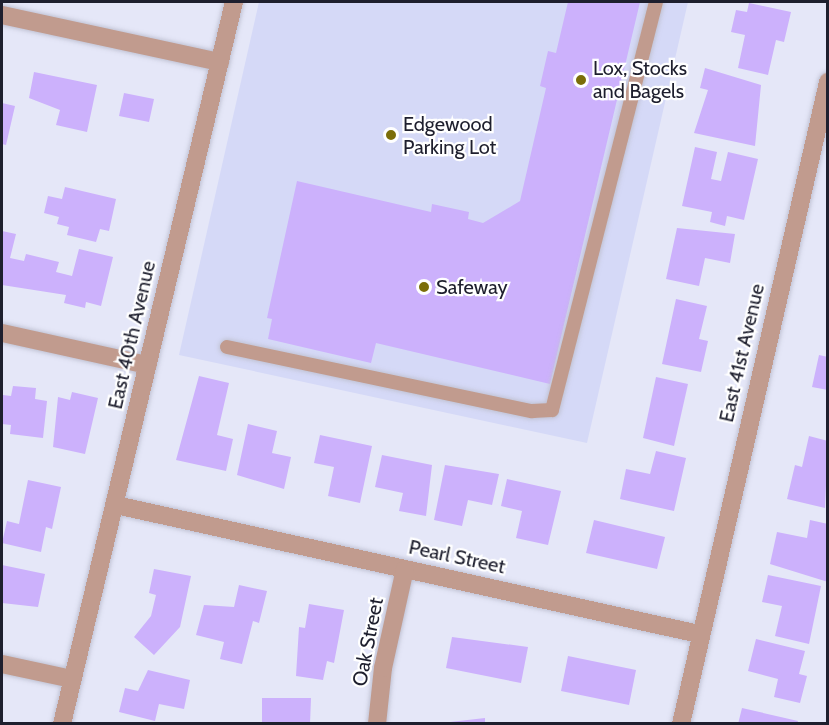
<!DOCTYPE html>
<html>
<head>
<meta charset="utf-8">
<style>
	body { margin:0 }
	#map { position:relative; width:829px; height:725px; overflow:hidden; background:#e5e7f8; font-family:Cabin,sans-serif }
	div>[style] { position:absolute }
	.built>* { inset:0; background:#d5d9f7 }
	.building>* { inset:0; background:#ccb1fc }
	.roads { filter:drop-shadow(0 0 2px #c1c3d4) drop-shadow(0 0 2px #c1c3d4) }
	.service>* { height:14px; margin:-7px; padding:0 7px; transform-origin:7px; border-radius:7px; background:#c19b8e }
	.minor>* { height:18px; margin:-9px; padding:0 9px; transform-origin:9px; border-radius:9px; background:#c19b8e }
	.tertiary>* { height:18px; margin:-9px; padding:0 9px; transform-origin:9px; border-radius:9px; background:#c19b8e }
	.dots>* { width:16px; height:16px; translate:-50% -50%; box-sizing:border-box; border:3px solid #fff; border-radius:50% }
	span { translate:-50% -50%; white-space:nowrap; text-align:center; line-height:1.15; -webkit-text-stroke:4.5px #fff; paint-order:stroke }
	.poi-label { font-size:20px; color:#1e1f2e }
	.left { translate:0 -50%; text-align:left }
	.street-label { font-size:20px; color:#1e1f2e }
	.frame { position:absolute; inset:0; border:3px solid #1e1f2e; pointer-events:none }
</style>
</head>
<body>
<div id="map">
	<div class="built">
		<div style="clip-path:polygon(259px 2px,688px 2px,587px 443px,179px 355px)"></div>
	</div>
	<div class="building">
		<div style="clip-path:polygon(568px 2px,640px 2px,550px 384px,376px 343px,371px 363px,268px 339px,272px 319px,267px 318px,297px 181px,431px 212px,432px 204px,469px 212px,468px 219px,483px 223px,520px 201px,546px 88px,540px 86px,548px 51px,556px 53px)"></div>
		<div style="clip-path:polygon(749px 3px,791px 12px,784px 42px,776px 40px,768px 75px,738px 68px,745px 35px,731px 32px,736px 10px,747px 12px)"></div>
		<div style="clip-path:polygon(705px 68px,761px 85px,755px 146px,694px 133px,708px 90px,700px 88px)"></div>
		<div style="clip-path:polygon(34px 72px,97px 85px,87px 132px,56px 125px,60px 110px,29px 98px)"></div>
		<div style="clip-path:polygon(124px 93px,154px 99px,149px 122px,119px 116px)"></div>
		<div style="clip-path:polygon(2px 103px,15px 106px,6px 145px,2px 144px)"></div>
		<div style="clip-path:polygon(695px 147px,717px 152px,711px 179px,721px 181px,728px 152px,758px 159px,744px 220px,727px 216px,725px 226px,710px 222px,712px 212px,682px 206px)"></div>
		<div style="clip-path:polygon(65px 187px,116px 199px,109px 231px,100px 229px,96px 242px,67px 235px,69px 227px,57px 224px,59px 217px,44px 213px,48px 196px,62px 199px)"></div>
		<div style="clip-path:polygon(677px 228px,735px 234px,730px 263px,705px 258px,699px 286px,666px 279px)"></div>
		<div style="clip-path:polygon(2px 231px,16px 234px,10px 258px,24px 261px,26px 254px,59px 262px,56px 272px,72px 276px,79px 249px,113px 257px,101px 306px,86px 302px,85px 308px,64px 303px,66px 295px,2px 285px)"></div>
		<div style="clip-path:polygon(676px 299px,707px 306px,699px 339px,708px 341px,701px 372px,662px 364px)"></div>
		<div style="clip-path:polygon(819px 355px,828px 357px,828px 390px,812px 387px)"></div>
		<div style="clip-path:polygon(199px 376px,229px 383px,217px 435px,233px 439px,226px 471px,176px 460px)"></div>
		<div style="clip-path:polygon(656px 377px,688px 384px,674px 446px,643px 438px)"></div>
		<div style="clip-path:polygon(13px 386px,36px 388px,35px 399px,47px 401px,43px 438px,10px 434px,11px 425px,2px 424px,3px 395px,11px 396px)"></div>
		<div style="clip-path:polygon(72px 392px,98px 398px,85px 454px,53px 447px,58px 397px,70px 400px)"></div>
		<div style="clip-path:polygon(248px 424px,277px 431px,272px 453px,291px 457px,284px 489px,237px 475px)"></div>
		<div style="clip-path:polygon(320px 435px,372px 446px,360px 503px,328px 496px,334px 467px,314px 463px)"></div>
		<div style="clip-path:polygon(809px 436px,828px 441px,825px 508px,787px 499px,795px 465px,802px 467px)"></div>
		<div style="clip-path:polygon(656px 451px,686px 458px,674px 511px,620px 499px,626px 469px,650px 474px)"></div>
		<div style="clip-path:polygon(382px 455px,432px 465px,426px 516px,399px 511px,403px 493px,375px 487px)"></div>
		<div style="clip-path:polygon(445px 465px,499px 474px,492px 505px,468px 500px,462px 526px,434px 520px)"></div>
		<div style="clip-path:polygon(507px 479px,561px 491px,548px 545px,516px 538px,522px 511px,501px 506px)"></div>
		<div style="clip-path:polygon(28px 480px,61px 487px,52px 529px,46px 527px,41px 552px,2px 543px,7px 521px,19px 524px)"></div>
		<div style="clip-path:polygon(594px 520px,665px 537px,657px 569px,586px 553px)"></div>
		<div style="clip-path:polygon(810px 520px,828px 524px,828px 582px,770px 564px,777px 532px,807px 538px)"></div>
		<div style="clip-path:polygon(2px 565px,45px 574px,38px 607px,2px 603px)"></div>
		<div style="clip-path:polygon(154px 569px,191px 576px,180px 627px,154px 655px,134px 637px,151px 616px,156px 595px,149px 593px)"></div>
		<div style="clip-path:polygon(768px 575px,821px 586px,809px 644px,775px 636px,782px 606px,762px 602px)"></div>
		<div style="clip-path:polygon(239px 585px,267px 591px,259px 623px,253px 621px,242px 664px,220px 659px,224px 642px,196px 635px,204px 605px,234px 607px)"></div>
		<div style="clip-path:polygon(309px 604px,344px 610px,334px 663px,327px 661px,323px 680px,296px 676px,299px 627px,305px 628px)"></div>
		<div style="clip-path:polygon(452px 637px,528px 647px,521px 683px,446px 668px)"></div>
		<div style="clip-path:polygon(756px 639px,805px 651px,799px 674px,807px 676px,800px 703px,774px 697px,778px 679px,748px 671px)"></div>
		<div style="clip-path:polygon(568px 656px,636px 670px,629px 705px,561px 691px)"></div>
		<div style="clip-path:polygon(148px 670px,190px 680px,184px 709px,159px 704px,155px 721px,119px 712px,125px 688px,138px 691px)"></div>
		<div style="clip-path:polygon(262px 698px,311px 698px,310px 724px,262px 724px)"></div>
		<div style="clip-path:polygon(742px 708px,798px 721px,797px 724px,738px 724px)"></div>
		<div style="clip-path:polygon(485px 718px,485px 724px,450px 724px,450px 722px)"></div>
	</div>
	<div class="roads">
		<div class="service">
			<div style="left:227px;top:347px;width:312px;rotate:11.9deg"></div>
			<div style="left:532px;top:411px;width:20px;rotate:-3deg"></div>
			<div style="left:552px;top:410px;width:421px;rotate:-75.7deg"></div>
		</div>
		<div class="minor">
			<div style="left:2px;top:15px;width:223px;rotate:12.2deg"></div>
			<div style="left:2px;top:333px;width:149px;rotate:12.4deg"></div>
			<div style="left:116px;top:505px;width:597px;rotate:12.48deg"></div>
			<div style="left:2px;top:664px;width:72px;rotate:12.1deg"></div>
			<div style="left:377px;top:724px;width:56px;rotate:-83.9deg"></div>
			<div style="left:383px;top:668px;width:101px;rotate:-77.5deg"></div>
			<div style="left:681px;top:724px;width:659px;rotate:-77.1deg"></div>
		</div>
		<div class="tertiary">
			<div style="left:62px;top:724px;width:742px;rotate:-76.6deg"></div>
		</div>
	</div>
	<div class="dots">
		<div style="left:581px;top:80px;background:#7b6d09"></div>
		<div style="left:391px;top:135px;background:#7b6d09"></div>
		<div style="left:424px;top:287px;background:#7b6d09"></div>
	</div>
	<div class="poi-label">
		<span class="left" style="left:593px;top:80px">Lox, Stocks<br>and Bagels</span>
		<span class="left" style="left:403px;top:136px">Edgewood<br>Parking Lot</span>
		<span class="left" style="left:436px;top:287px">Safeway</span>
	</div>
	<div class="street-label">
		<span style="left:132px;top:335px;rotate:-77deg">East 40th Avenue</span>
		<span style="left:742px;top:353px;rotate:-77deg">East 41st Avenue</span>
		<span style="left:457px;top:557px;rotate:12deg">Pearl Street</span>
		<span style="left:368px;top:642px;rotate:-79deg">Oak Street</span>
	</div>
	<div class="frame"></div>
</div>
</body>
</html>
